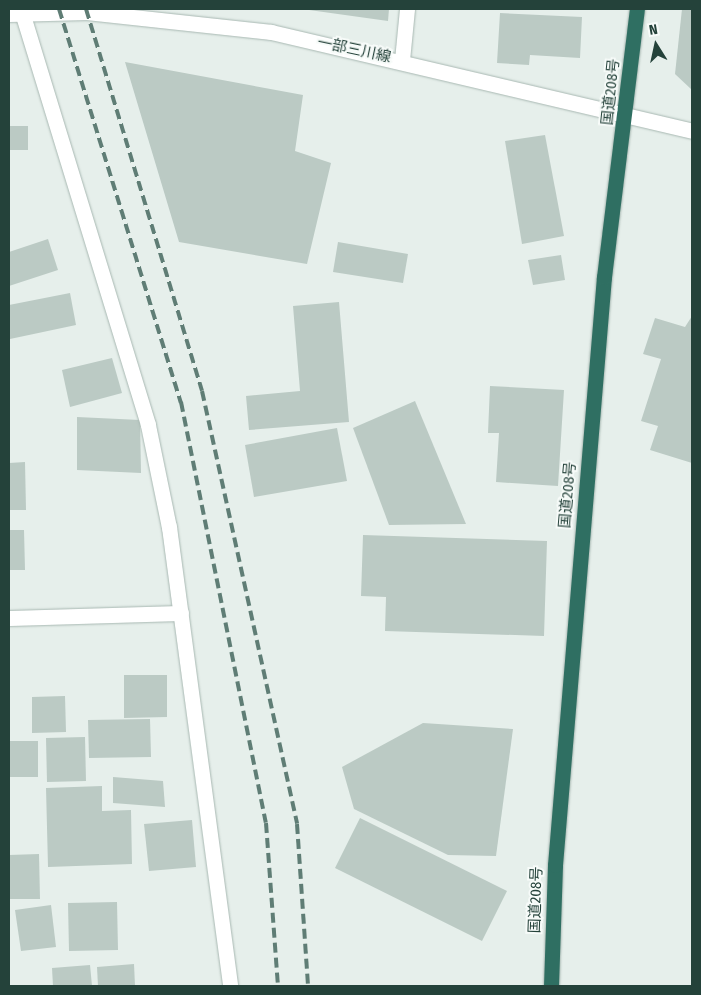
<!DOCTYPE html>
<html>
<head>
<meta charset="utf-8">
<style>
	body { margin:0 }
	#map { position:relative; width:701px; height:995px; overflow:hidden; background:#e6efeb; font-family:"Fira Sans Condensed","Noto Sans JP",sans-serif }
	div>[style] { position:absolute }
	.building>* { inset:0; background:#bbcac4 }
	.roads { filter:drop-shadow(0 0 1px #a8b8b2) drop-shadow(0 0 1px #a8b8b2) }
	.street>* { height:15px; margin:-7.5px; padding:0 7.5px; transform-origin:7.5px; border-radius:7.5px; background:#fff }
	.secondary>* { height:15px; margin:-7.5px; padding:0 7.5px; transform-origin:7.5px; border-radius:7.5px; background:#fff }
	.highway>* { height:15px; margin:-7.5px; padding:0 7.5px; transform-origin:7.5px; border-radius:7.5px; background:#2f6f62 }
	.rail>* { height:4px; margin-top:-2px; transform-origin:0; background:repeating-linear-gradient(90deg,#5f7d75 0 10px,transparent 0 15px) }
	span { translate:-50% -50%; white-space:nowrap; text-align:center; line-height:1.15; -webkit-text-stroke:4px #f7fbf9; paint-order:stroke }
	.street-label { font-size:15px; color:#24423a }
	.frame { position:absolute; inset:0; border:10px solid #24423a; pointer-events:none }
	.north { position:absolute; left:631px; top:20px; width:50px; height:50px; -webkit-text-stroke:4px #f7fbf9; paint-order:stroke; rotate:350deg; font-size:14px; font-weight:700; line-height:20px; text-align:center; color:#24423a }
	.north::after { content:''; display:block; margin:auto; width:18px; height:22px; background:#24423a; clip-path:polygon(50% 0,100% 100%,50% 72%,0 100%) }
</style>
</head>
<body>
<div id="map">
	<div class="building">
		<div style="clip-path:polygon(302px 9px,389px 9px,388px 21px)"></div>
		<div style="clip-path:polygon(682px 9px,692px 9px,692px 90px,675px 74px)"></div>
		<div style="clip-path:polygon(500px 13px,582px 17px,580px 58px,530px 55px,529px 65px,497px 63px)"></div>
		<div style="clip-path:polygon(125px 62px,303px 95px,295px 151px,331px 163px,307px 264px,179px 242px)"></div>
		<div style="clip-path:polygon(9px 126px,28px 126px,28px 150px,9px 150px)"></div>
		<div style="clip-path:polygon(545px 135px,564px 236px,522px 244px,505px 141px)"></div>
		<div style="clip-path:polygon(48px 239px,58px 270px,9px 286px,9px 252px)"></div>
		<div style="clip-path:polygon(338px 242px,408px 254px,403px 283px,333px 272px)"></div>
		<div style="clip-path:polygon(561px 255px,565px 280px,533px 285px,528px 260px)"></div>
		<div style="clip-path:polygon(70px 293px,76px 325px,10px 339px,9px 305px)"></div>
		<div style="clip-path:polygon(339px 302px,349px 422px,249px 430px,246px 396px,300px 391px,293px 306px)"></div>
		<div style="clip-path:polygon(692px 316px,692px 463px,650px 450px,658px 426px,641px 421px,661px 359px,643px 354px,655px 318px,685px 327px)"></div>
		<div style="clip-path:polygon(112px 358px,122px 393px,70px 407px,62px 370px)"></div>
		<div style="clip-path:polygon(490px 386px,564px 390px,558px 486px,496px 482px,499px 433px,488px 433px)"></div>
		<div style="clip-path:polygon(415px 401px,466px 524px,389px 525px,353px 428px)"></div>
		<div style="clip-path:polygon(77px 417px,140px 420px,141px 473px,77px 470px)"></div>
		<div style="clip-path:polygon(337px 428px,347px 481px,254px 497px,245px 445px)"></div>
		<div style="clip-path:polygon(25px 462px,26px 510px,9px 510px,9px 463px)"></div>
		<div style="clip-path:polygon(9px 530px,24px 530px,25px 570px,9px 570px)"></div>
		<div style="clip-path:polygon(363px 535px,547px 541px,544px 636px,385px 631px,386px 597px,361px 596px)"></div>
		<div style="clip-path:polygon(124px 675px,167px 675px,167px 717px,124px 718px)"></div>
		<div style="clip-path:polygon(65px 696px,66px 732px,32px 733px,32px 697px)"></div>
		<div style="clip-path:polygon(150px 719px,151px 757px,89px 758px,88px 720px)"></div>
		<div style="clip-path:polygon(423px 723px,513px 729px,496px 856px,448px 855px,354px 809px,342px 767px)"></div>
		<div style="clip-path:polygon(85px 737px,86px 781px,47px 782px,46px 738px)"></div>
		<div style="clip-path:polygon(9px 741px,38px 741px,38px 777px,9px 777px)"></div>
		<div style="clip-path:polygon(113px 777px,163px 781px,165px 807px,113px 803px)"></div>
		<div style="clip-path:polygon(102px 786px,102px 811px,131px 810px,132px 864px,48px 867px,46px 788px)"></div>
		<div style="clip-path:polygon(360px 818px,507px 891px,482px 941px,335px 868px)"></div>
		<div style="clip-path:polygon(192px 820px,196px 867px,149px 871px,144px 824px)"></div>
		<div style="clip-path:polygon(39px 854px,40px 899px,9px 899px,9px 855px)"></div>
		<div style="clip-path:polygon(117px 902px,118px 950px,69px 951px,68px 903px)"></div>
		<div style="clip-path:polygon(51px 905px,56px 947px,21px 951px,15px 910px)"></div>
		<div style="clip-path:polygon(134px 964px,135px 986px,98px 986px,97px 967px)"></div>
		<div style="clip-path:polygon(90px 965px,92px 986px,53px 986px,52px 968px)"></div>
	</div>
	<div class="roads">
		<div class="street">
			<div style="left:21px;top:9px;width:435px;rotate:73deg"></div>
			<div style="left:148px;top:425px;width:104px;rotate:78.4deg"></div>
			<div style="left:169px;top:527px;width:463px;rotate:82.4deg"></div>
			<div style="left:402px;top:60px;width:51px;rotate:-84.4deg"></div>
			<div style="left:9px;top:618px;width:172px;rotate:-1.7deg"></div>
		</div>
		<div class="secondary">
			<div style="left:9px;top:14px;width:78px;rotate:-1.5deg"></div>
			<div style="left:87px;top:12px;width:185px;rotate:6.2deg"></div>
			<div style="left:271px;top:32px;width:432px;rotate:13.2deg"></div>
		</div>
		<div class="highway">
			<div style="left:551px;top:986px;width:121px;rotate:-88.1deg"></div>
			<div style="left:555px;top:865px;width:590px;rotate:-85.24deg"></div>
			<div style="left:604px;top:277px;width:270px;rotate:-83deg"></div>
		</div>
	</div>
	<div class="rail">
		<div style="left:59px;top:9px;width:412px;rotate:72.8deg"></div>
		<div style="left:181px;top:402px;width:429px;rotate:78.6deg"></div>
		<div style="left:266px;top:823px;width:163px;rotate:85.8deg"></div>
		<div style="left:86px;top:9px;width:399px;rotate:73.1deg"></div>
		<div style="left:202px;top:391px;width:443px;rotate:77.6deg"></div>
		<div style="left:297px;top:824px;width:162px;rotate:86.1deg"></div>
	</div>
	<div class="street-label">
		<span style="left:354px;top:50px;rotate:12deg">一部三川線</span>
		<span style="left:611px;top:92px;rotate:-84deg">国道208号</span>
		<span style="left:568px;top:495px;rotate:-85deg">国道208号</span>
		<span style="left:536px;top:900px;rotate:-88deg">国道208号</span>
	</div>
	<div class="frame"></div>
	<div class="north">N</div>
</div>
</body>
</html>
